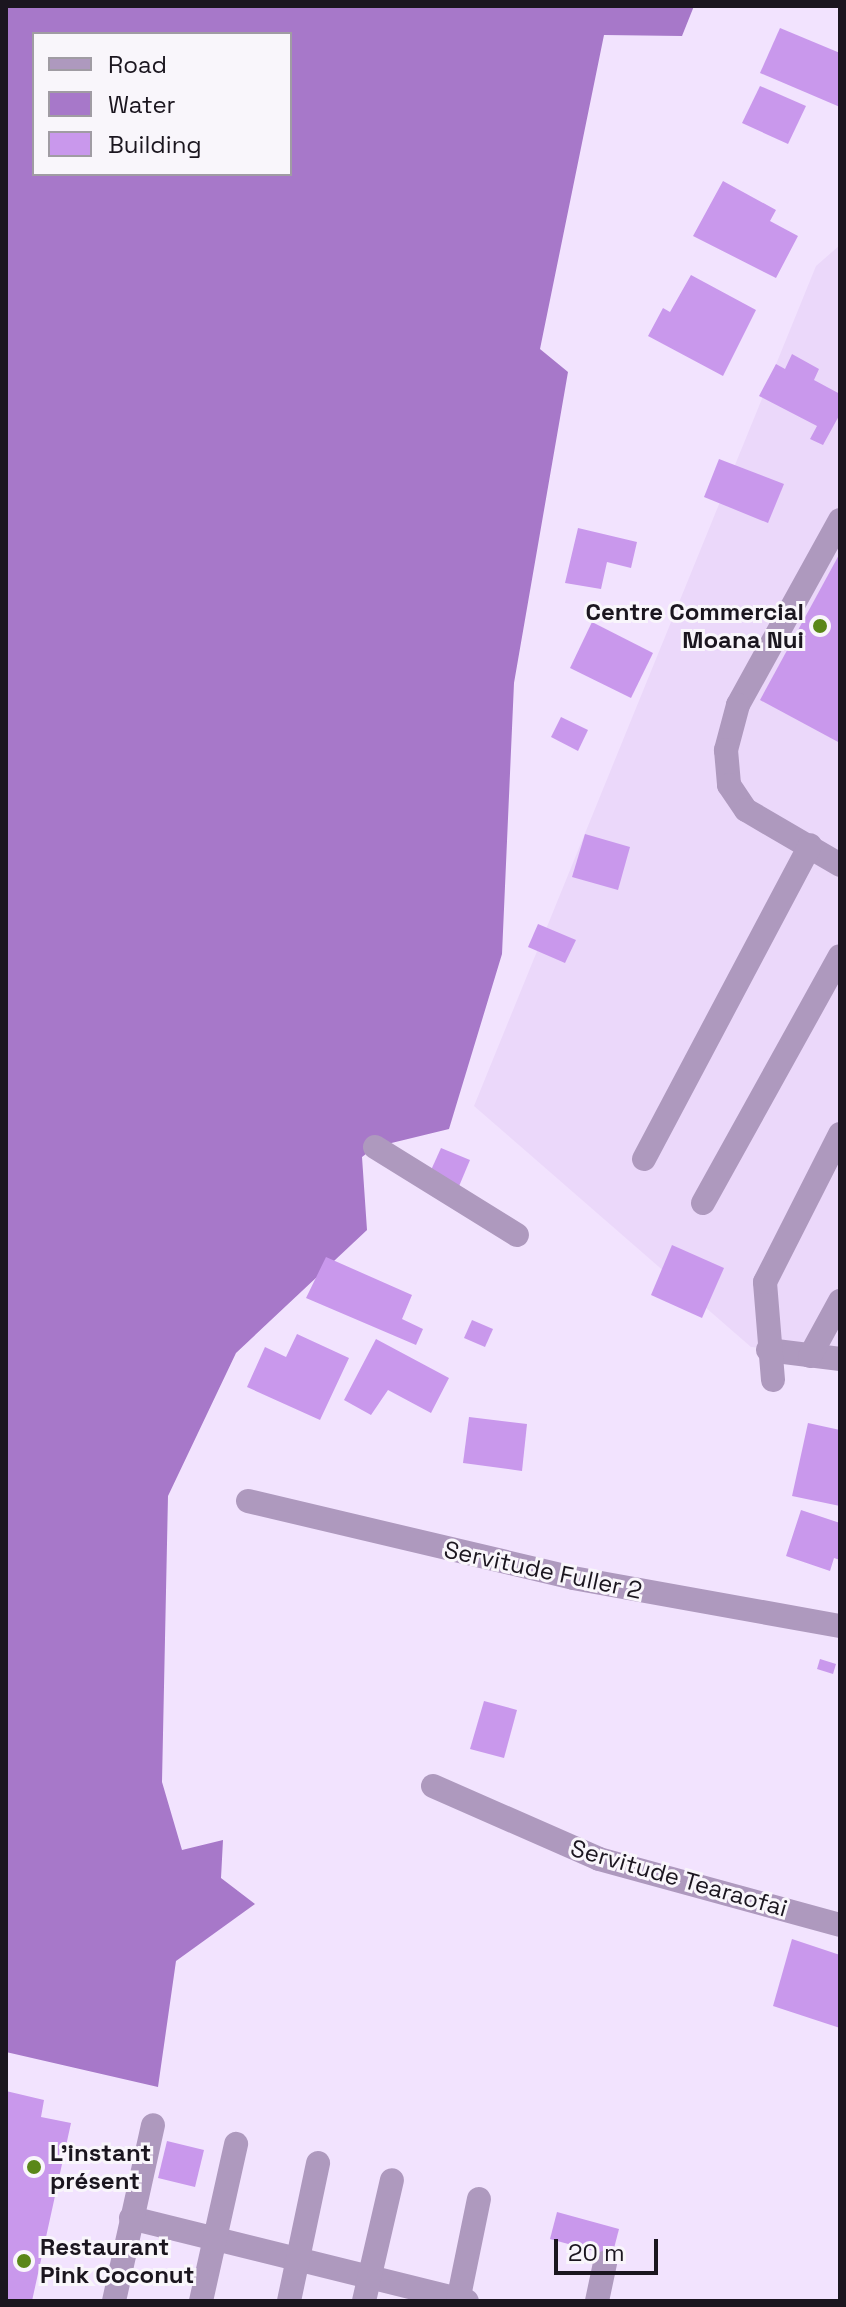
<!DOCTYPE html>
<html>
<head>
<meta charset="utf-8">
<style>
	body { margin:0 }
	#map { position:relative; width:846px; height:2307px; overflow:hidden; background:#f2e3fe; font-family:"Space Grotesk",sans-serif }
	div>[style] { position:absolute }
	.built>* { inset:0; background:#ebd8fa }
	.water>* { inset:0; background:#a778c9 }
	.building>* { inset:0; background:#c998ec }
	.minor>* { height:24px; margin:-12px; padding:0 12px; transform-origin:12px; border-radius:12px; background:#ae99be }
	.dots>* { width:22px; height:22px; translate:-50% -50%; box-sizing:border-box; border:4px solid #f9f6fb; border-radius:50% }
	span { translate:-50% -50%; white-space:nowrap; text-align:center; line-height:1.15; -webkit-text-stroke:6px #f9f6fb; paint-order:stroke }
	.poi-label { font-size:24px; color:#1b161f; font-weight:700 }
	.right { translate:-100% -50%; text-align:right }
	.left { translate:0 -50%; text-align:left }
	.street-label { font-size:24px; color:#1b161f }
	.frame { position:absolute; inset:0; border:8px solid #1b161f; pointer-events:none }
	.legend { position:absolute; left:32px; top:32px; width:260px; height:144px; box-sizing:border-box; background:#f9f6fb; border:2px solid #a09ca3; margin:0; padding:10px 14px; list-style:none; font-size:24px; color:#1b161f }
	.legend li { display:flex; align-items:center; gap:16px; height:40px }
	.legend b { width:40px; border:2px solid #a09ca3 }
	.scale { position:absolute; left:554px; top:2239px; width:104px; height:36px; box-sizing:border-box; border:4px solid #1b161f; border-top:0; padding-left:10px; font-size:24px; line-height:28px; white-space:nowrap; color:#1b161f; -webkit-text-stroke:6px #f9f6fb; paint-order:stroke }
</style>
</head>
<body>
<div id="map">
	<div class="built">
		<div style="clip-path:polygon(840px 245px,840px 1355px,751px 1347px,474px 1106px,816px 266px)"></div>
	</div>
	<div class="water">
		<div style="clip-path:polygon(evenodd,6px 6px,694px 6px,682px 36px,604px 35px,540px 349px,568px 372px,514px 683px,502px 954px,449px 1129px,375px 1147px,362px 1157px,367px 1230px,236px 1353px,168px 1496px,162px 1782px,182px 1850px,223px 1840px,221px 1878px,255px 1904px,176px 1961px,158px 2087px,6px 2052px,6px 6px,34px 34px,290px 34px,290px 174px,34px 174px,34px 34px)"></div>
	</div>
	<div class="building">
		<div style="clip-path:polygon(780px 28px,840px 53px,840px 107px,760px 73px)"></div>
		<div style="clip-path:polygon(760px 86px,806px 106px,788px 144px,742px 123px)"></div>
		<div style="clip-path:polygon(723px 181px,776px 210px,770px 221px,798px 236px,776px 278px,693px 236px)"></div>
		<div style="clip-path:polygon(691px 275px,756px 310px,723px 376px,648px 336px,663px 308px,670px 312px)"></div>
		<div style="clip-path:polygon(792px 354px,819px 369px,814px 380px,840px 394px,840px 414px,823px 445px,810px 439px,817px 426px,759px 396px,776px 364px,785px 369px)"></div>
		<div style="clip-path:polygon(719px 459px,784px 484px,768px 523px,704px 497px)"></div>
		<div style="clip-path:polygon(578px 528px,637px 542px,631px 568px,607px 562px,601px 589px,565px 583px)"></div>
		<div style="clip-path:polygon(840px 553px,840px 743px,760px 700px)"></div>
		<div style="clip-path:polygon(592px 622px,653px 653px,631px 698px,570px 668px)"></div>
		<div style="clip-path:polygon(561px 717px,588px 730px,578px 751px,551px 737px)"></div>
		<div style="clip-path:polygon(585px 834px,630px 847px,618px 890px,572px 877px)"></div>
		<div style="clip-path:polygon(538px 924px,576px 940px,565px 963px,528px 947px)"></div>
		<div style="clip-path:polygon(441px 1148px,470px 1160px,457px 1191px,427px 1179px)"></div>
		<div style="clip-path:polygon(672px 1245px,724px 1268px,702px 1318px,651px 1295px)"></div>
		<div style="clip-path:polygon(326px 1257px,412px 1295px,402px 1319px,423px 1329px,416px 1345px,306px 1298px)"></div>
		<div style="clip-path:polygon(472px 1320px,493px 1329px,485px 1347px,464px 1338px)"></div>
		<div style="clip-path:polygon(297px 1334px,349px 1358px,320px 1420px,247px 1387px,265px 1347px,286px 1357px)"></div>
		<div style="clip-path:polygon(376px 1339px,449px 1378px,431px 1413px,388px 1390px,371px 1415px,344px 1400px)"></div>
		<div style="clip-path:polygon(469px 1417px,527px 1424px,522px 1471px,463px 1463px)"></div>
		<div style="clip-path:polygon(808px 1423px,840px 1430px,840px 1506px,792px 1496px)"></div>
		<div style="clip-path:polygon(801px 1510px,840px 1523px,840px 1560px,834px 1558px,830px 1571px,786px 1556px)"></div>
		<div style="clip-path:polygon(820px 1659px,836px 1664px,833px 1674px,817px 1669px)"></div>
		<div style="clip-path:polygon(484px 1701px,517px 1710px,504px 1758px,470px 1749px)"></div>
		<div style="clip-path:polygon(792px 1939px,840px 1955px,840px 2028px,773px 2006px)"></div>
		<div style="clip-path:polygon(6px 2091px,44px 2100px,41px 2117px,71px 2123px,32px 2301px,6px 2301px)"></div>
		<div style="clip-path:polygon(167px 2141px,204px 2150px,195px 2187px,158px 2178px)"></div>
		<div style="clip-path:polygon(557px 2212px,619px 2229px,612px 2256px,550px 2239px)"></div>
	</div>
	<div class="minor">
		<div style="left:840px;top:520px;width:211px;rotate:118.9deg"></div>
		<div style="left:738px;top:705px;width:47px;rotate:104.9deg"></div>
		<div style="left:726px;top:750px;width:35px;rotate:85deg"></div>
		<div style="left:729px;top:785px;width:30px;rotate:56deg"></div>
		<div style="left:746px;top:810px;width:109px;rotate:30.3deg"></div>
		<div style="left:375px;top:1147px;width:167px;rotate:31.8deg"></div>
		<div style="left:644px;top:1159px;width:355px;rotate:-62.1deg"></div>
		<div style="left:703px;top:1203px;width:282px;rotate:-61deg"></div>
		<div style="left:768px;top:1350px;width:73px;rotate:7.1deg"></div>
		<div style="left:810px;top:1356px;width:63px;rotate:-61.4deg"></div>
		<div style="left:773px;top:1380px;width:98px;rotate:-94.7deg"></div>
		<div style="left:765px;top:1282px;width:166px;rotate:-63.1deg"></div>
		<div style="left:248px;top:1501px;width:334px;rotate:13.3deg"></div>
		<div style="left:573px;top:1578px;width:271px;rotate:10.2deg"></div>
		<div style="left:433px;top:1786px;width:181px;rotate:23.7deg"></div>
		<div style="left:599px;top:1859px;width:250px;rotate:15.3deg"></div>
		<div style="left:131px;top:2218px;width:346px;rotate:13.9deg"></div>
		<div style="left:114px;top:2301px;width:180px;rotate:-77.5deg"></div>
		<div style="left:201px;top:2301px;width:161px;rotate:-77.4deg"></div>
		<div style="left:289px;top:2301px;width:141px;rotate:-78.1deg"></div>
		<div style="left:364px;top:2301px;width:124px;rotate:-77deg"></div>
		<div style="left:458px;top:2301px;width:104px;rotate:-78.4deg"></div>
		<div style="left:597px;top:2301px;width:39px;rotate:-78deg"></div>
	</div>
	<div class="dots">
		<div style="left:820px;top:626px;background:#5a8718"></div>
		<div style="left:34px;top:2167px;background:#5a8718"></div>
		<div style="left:24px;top:2261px;background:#5a8718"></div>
	</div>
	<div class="poi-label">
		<span class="right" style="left:804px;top:626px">Centre Commercial<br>Moana Nui</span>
		<span class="left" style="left:50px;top:2167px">L’instant<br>présent</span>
		<span class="left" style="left:40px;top:2261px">Restaurant<br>Pink Coconut</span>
	</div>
	<div class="street-label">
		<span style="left:543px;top:1570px;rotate:12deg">Servitude Fuller 2</span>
		<span style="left:679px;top:1878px;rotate:16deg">Servitude Tearaofai</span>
	</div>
	<div class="frame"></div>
	<ul class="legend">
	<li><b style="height:10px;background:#ae99be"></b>Road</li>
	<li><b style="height:22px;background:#a778c9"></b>Water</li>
	<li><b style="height:22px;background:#c998ec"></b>Building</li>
	</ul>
	<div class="scale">20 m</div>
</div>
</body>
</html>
